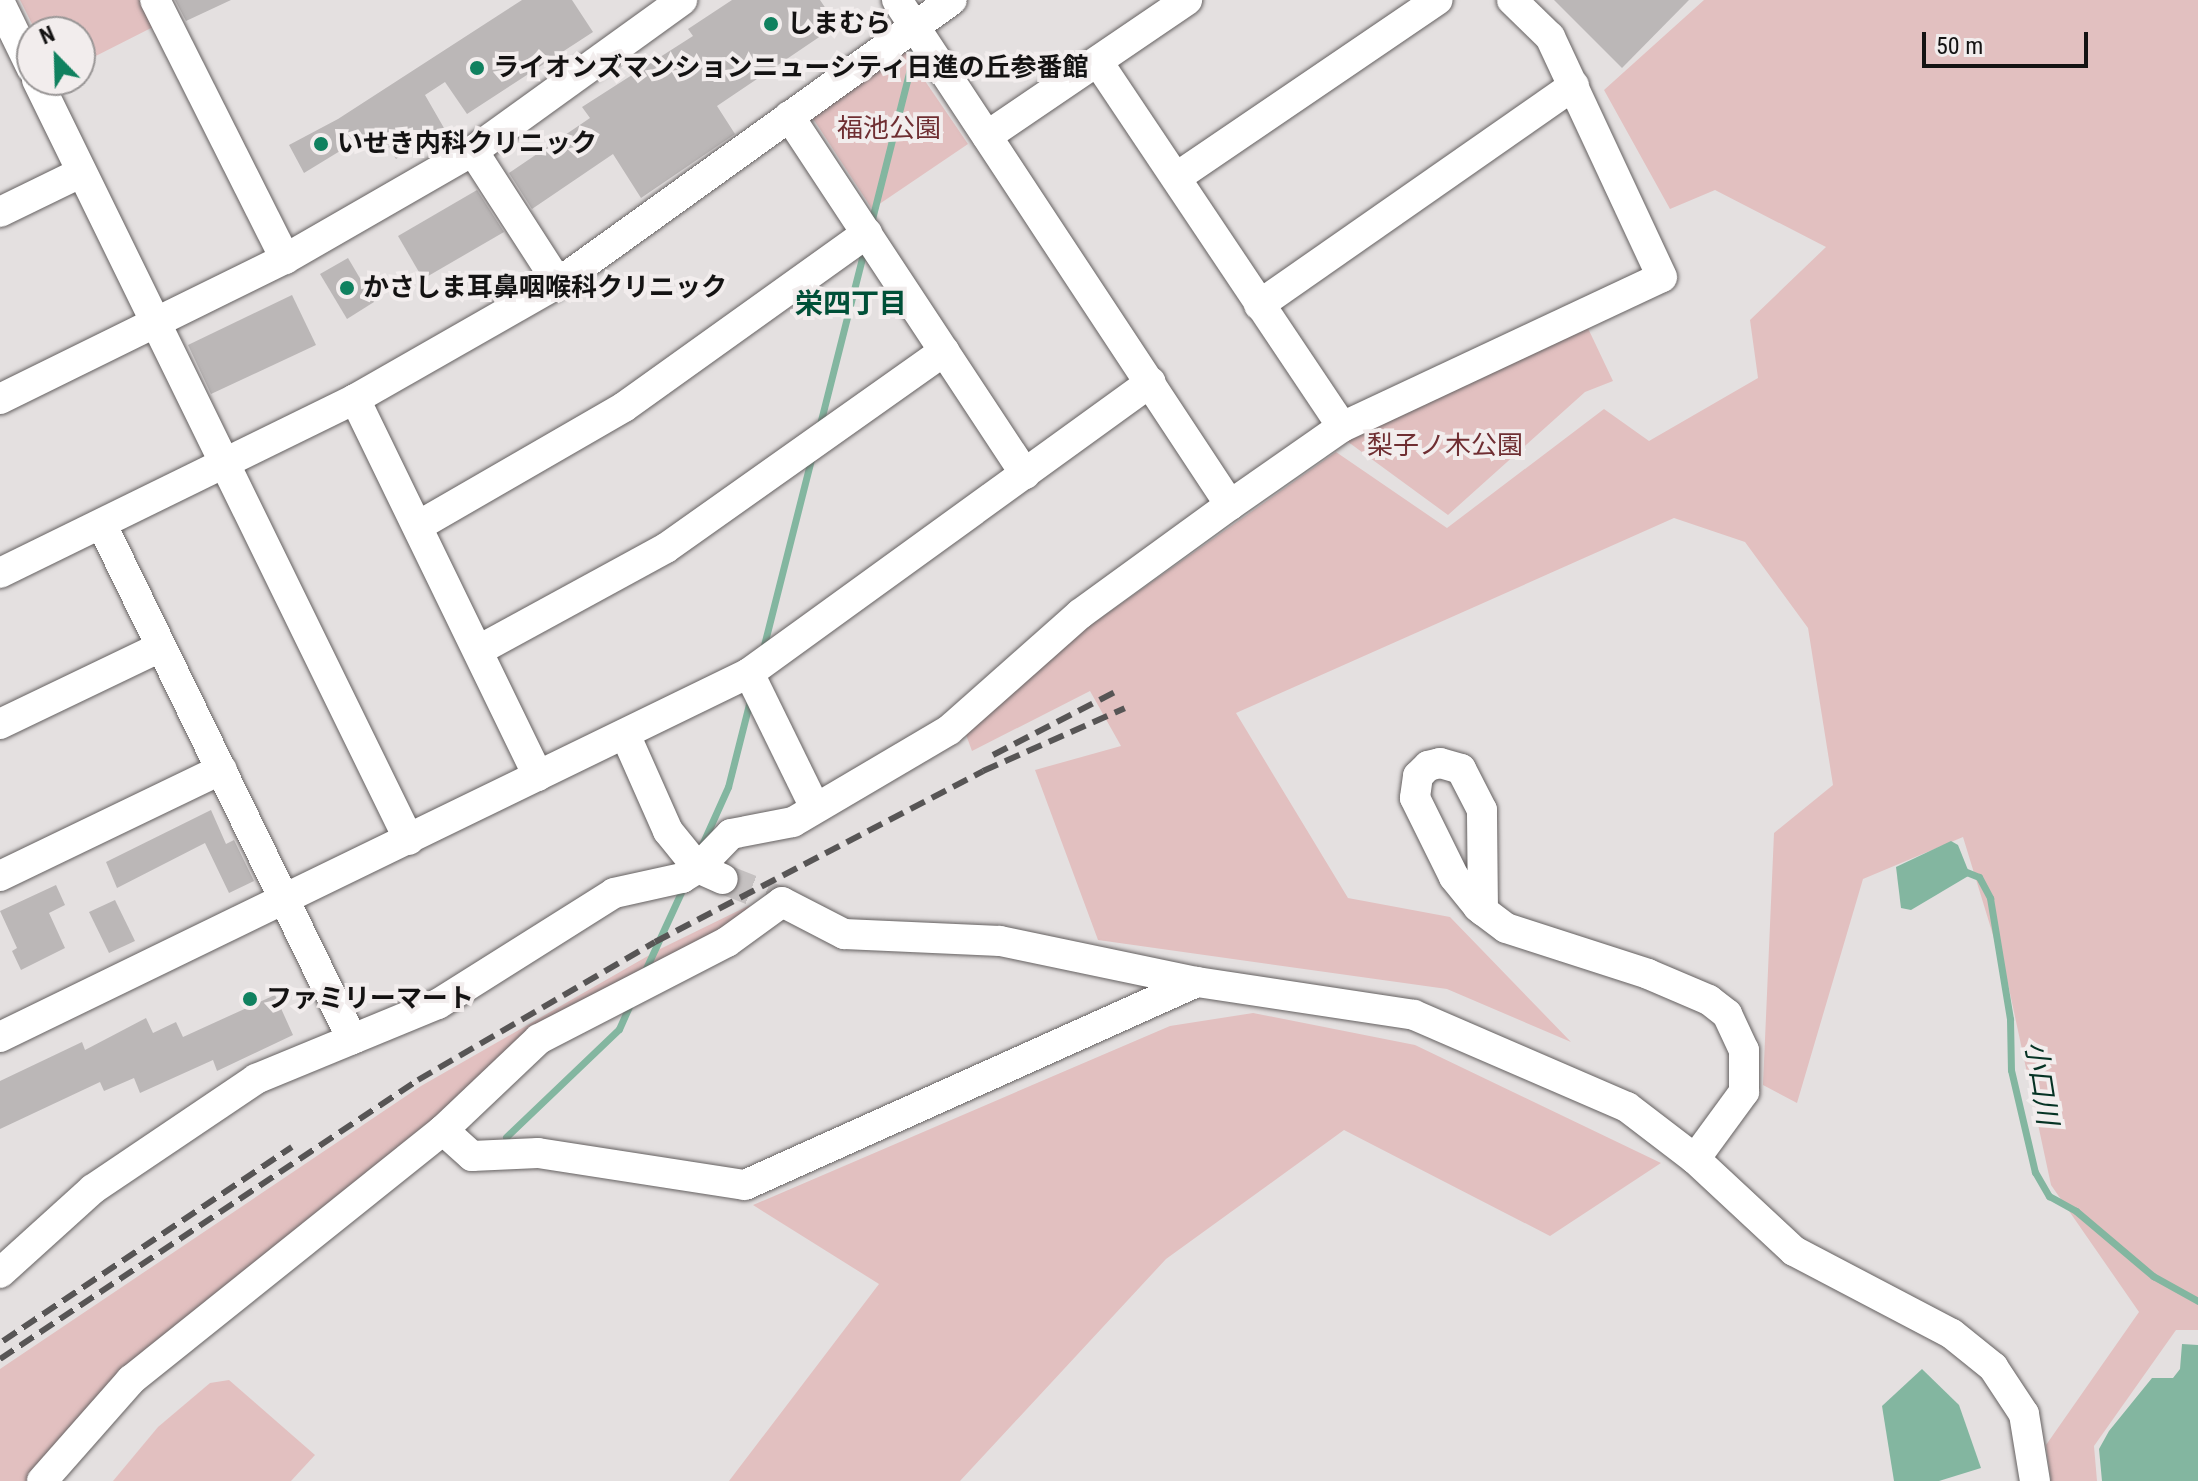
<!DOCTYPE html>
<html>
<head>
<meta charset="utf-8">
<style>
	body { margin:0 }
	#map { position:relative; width:2198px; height:1481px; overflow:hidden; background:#e4e0e0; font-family:"Roboto Condensed","Noto Sans JP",sans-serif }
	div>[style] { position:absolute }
	.green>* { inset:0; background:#e2c0c0 }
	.water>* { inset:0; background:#83b6a0 }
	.stream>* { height:7px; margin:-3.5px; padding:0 3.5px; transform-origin:3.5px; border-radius:3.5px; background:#83b6a0 }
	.building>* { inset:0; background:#bbb7b7 }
	.minor-tunnel>* { height:30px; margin-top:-15px; transform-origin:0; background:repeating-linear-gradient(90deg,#c5c1c1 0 30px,transparent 0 45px) }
	.roads { filter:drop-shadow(0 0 2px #656161) drop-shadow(0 0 2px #656161) }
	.minor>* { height:30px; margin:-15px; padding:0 15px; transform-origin:15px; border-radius:15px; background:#fff }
	.rail>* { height:6px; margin-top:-3px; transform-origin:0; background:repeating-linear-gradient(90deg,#575555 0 16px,transparent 0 24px) }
	.dots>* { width:22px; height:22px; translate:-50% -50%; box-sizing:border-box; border:4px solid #f2eded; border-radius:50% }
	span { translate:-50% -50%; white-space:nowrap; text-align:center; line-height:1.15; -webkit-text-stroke:8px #f2eded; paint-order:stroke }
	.poi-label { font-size:26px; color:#141313; font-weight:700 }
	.left { translate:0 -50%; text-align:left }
	.park-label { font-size:26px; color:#6f2e32 }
	.neighbourhood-label { font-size:28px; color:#005038; font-weight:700 }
	.water-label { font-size:28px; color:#053324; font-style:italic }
	.north { position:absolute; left:16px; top:16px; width:80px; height:80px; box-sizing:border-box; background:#f2eded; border:2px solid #999696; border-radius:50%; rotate:337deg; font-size:22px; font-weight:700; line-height:32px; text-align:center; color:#141313 }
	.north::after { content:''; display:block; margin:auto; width:28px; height:36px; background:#10815f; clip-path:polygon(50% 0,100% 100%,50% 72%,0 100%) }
	.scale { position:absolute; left:1922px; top:32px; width:166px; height:36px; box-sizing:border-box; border:4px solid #141313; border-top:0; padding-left:10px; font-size:24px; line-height:28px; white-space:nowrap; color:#141313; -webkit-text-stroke:6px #f2eded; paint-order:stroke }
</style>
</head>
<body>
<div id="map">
	<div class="green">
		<div style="clip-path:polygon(20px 0,145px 0,157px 25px,80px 64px,80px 32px,36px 32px)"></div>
		<div style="clip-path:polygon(1704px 0,2198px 0,2198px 1330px,2176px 1330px,2094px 1446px,2097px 1481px,2051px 1481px,2046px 1445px,2139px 1312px,2051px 1185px,2008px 984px,1963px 837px,1863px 879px,1797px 1103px,1763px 1085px,1774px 833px,1833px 785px,1808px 628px,1745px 542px,1674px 518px,1236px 713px,1348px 898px,1450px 917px,1571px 1042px,1447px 989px,1098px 940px,1035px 770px,1121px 746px,1090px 691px,972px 751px,965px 732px,1081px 632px,1336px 452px,1447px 528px,1604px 409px,1649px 441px,1758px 378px,1750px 320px,1826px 247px,1715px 190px,1670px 209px,1604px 90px)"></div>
		<div style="clip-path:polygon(899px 52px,906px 53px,968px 144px,872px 209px,812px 117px)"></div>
		<div style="clip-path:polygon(1585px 322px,1613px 381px,1585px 392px,1448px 515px,1340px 436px)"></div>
		<div style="clip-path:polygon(750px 905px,724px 938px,535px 1033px,32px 1481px,0 1481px,0 1369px,421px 1086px,660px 949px)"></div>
		<div style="clip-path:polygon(1253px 1013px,1415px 1045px,1661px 1163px,1550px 1236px,1344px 1130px,1166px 1259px,960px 1481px,729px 1481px,879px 1284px,753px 1205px,1170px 1026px)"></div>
		<div style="clip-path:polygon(229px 1380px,315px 1455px,291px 1481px,113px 1481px,158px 1427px,210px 1383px)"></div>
	</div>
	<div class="water">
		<div style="clip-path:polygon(1951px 841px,1958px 845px,1970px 875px,1911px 910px,1901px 908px,1896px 867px)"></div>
		<div style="clip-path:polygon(2182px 1344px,2198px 1345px,2198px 1481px,2102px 1481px,2099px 1449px,2109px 1431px,2152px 1378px,2173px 1378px,2180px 1369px)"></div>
		<div style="clip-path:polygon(1922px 1369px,1959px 1405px,1981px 1468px,1939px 1481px,1894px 1481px,1882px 1406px)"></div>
	</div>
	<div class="stream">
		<div style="left:871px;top:223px;width:184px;rotate:-75.8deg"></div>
		<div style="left:819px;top:428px;width:188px;rotate:-75.8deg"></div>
		<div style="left:763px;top:649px;width:199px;rotate:-75.8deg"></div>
		<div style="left:701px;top:847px;width:66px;rotate:-65.8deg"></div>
		<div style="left:728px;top:787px;width:90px;rotate:-75.8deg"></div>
		<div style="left:1964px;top:871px;width:16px;rotate:22deg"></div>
		<div style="left:1979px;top:877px;width:24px;rotate:62deg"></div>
		<div style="left:1990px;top:898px;width:123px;rotate:80.6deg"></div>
		<div style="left:2010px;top:1019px;width:51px;rotate:88.9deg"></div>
		<div style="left:2011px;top:1070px;width:105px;rotate:76.8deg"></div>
		<div style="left:2035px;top:1172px;width:28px;rotate:60deg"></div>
		<div style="left:2049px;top:1196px;width:31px;rotate:29deg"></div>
		<div style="left:2076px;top:1211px;width:101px;rotate:40.2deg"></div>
		<div style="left:2153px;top:1276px;width:51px;rotate:29.1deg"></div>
		<div style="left:643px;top:975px;width:96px;rotate:-65.3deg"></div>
		<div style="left:506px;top:1137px;width:156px;rotate:-43.7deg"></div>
		<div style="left:619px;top:1029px;width:27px;rotate:-66deg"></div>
	</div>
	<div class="building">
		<div style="clip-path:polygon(175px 0,231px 0,186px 21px)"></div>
		<div style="clip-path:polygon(522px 0,572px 0,593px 32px,467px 114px,445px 82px,425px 95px,444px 128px,396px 159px,376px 129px,304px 173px,289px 145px,338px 119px)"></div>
		<div style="clip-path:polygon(732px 0,820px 0,837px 25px,717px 106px,735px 134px,641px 198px,613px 154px,532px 209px,509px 173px,590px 118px,582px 107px,693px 36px,688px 29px)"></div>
		<div style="clip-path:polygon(1554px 0,1689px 0,1622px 68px)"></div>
		<div style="clip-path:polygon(477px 190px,504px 232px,423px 279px,398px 236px)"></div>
		<div style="clip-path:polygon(348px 258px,374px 302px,347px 319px,320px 274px)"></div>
		<div style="clip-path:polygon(292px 295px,316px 345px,211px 394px,188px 345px)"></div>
		<div style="clip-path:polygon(211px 810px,226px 844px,234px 840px,254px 881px,229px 893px,205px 843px,117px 888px,106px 862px)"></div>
		<div style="clip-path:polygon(56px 885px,65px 905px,49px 913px,65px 948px,21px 970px,12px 951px,17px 948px,0 911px)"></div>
		<div style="clip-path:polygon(115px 900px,135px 941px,109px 953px,89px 912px)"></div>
		<div style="clip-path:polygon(275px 995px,293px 1035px,217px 1071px,213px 1060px,140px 1093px,134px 1078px,104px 1091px,100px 1082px,0 1129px,0 1081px,82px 1042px,85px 1050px,146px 1018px,153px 1033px,176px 1022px,183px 1037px)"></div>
	</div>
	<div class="minor-tunnel">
		<div style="left:723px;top:879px;width:63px;rotate:21.3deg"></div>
	</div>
	<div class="roads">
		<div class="minor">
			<div style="left:155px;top:0;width:290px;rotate:63.3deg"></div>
			<div style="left:897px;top:0;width:605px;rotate:56.6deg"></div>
			<div style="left:1230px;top:505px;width:136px;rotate:-34.9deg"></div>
			<div style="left:1342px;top:427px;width:353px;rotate:-25.1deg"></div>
			<div style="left:1662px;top:277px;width:265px;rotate:-115deg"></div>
			<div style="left:1550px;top:37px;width:53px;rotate:-135.8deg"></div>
			<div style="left:0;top:3px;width:73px;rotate:64.1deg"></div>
			<div style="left:1098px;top:62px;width:439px;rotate:56.2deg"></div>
			<div style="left:37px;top:80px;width:846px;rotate:63.92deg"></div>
			<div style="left:789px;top:116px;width:429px;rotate:56.6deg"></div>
			<div style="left:987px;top:136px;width:242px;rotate:-34.2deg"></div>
			<div style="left:473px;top:151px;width:157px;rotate:57.2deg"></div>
			<div style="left:1177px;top:177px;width:315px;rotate:-34.2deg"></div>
			<div style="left:0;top:212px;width:89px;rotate:-26deg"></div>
			<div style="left:1259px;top:305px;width:384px;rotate:-34.9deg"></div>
			<div style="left:0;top:399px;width:318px;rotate:-26.2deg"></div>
			<div style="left:285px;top:259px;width:217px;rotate:-29.9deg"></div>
			<div style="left:473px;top:151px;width:258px;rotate:-35.8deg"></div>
			<div style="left:355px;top:399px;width:419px;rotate:64.1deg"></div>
			<div style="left:102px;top:525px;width:572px;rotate:64.06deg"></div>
			<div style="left:418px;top:526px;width:238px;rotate:-30deg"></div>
			<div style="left:624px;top:407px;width:299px;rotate:-35.6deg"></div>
			<div style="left:0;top:573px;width:395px;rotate:-26.1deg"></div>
			<div style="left:355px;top:399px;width:234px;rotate:-29.7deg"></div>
			<div style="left:558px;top:283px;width:485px;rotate:-35.7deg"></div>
			<div style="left:479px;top:650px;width:213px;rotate:-28.6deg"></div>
			<div style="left:666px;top:548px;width:341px;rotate:-35.3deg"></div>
			<div style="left:749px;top:673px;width:150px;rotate:63.9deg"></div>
			<div style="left:0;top:724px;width:178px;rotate:-25.6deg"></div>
			<div style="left:625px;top:734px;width:106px;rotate:66.1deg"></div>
			<div style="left:668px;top:831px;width:48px;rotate:51deg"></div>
			<div style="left:698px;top:868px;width:47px;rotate:-45.9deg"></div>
			<div style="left:731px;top:834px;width:63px;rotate:-11deg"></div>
			<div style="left:793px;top:822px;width:181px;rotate:-30.5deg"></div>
			<div style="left:949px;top:730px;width:175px;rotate:-41.5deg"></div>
			<div style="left:1080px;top:614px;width:185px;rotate:-36deg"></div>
			<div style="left:0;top:876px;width:246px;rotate:-25.7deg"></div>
			<div style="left:1483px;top:911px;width:101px;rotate:-90.6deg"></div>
			<div style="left:1482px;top:810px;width:46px;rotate:-117.1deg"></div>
			<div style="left:1461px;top:769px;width:22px;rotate:-164deg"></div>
			<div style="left:1440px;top:763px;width:12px;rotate:166deg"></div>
			<div style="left:1428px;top:766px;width:14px;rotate:135deg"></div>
			<div style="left:1418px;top:776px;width:22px;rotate:98deg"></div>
			<div style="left:1415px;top:798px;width:88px;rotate:63.7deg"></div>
			<div style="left:1454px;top:877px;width:38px;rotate:51deg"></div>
			<div style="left:1478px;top:907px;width:35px;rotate:37deg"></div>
			<div style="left:1506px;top:928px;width:149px;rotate:17.9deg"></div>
			<div style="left:1648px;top:974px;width:66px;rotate:23.1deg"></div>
			<div style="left:1709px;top:1000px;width:23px;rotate:38deg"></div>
			<div style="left:1727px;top:1014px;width:40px;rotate:65deg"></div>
			<div style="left:1744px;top:1050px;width:42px;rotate:90deg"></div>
			<div style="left:1744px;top:1092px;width:83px;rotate:126.2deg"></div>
			<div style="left:0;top:1037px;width:833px;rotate:-25.92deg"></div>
			<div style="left:749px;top:673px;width:496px;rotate:-35.9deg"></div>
			<div style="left:443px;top:1130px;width:39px;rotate:42deg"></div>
			<div style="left:472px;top:1156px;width:66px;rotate:-2.6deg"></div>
			<div style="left:538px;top:1153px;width:209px;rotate:8.8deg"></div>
			<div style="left:745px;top:1185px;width:495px;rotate:-24.2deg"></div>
			<div style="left:0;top:1273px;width:125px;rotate:-42.1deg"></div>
			<div style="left:93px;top:1189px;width:197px;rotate:-34deg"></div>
			<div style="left:256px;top:1079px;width:197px;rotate:-22.4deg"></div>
			<div style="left:438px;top:1004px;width:208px;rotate:-32.2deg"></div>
			<div style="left:614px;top:893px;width:70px;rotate:-12.4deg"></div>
			<div style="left:682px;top:878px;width:19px;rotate:-32deg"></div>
			<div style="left:698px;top:868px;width:27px;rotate:24deg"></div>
			<div style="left:42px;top:1481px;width:135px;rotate:-48.6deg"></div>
			<div style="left:131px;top:1380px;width:400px;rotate:-38.7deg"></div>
			<div style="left:443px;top:1130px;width:132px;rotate:-43.5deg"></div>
			<div style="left:539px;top:1039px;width:212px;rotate:-27.3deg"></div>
			<div style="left:727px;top:942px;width:68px;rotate:-36deg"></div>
			<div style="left:782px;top:902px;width:70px;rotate:27.3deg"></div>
			<div style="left:844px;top:934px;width:156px;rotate:2.6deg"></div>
			<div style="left:1000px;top:941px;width:201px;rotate:11.8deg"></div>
			<div style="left:1197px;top:982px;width:219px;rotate:8.6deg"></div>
			<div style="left:1414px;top:1015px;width:232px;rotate:23.4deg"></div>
			<div style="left:1627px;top:1107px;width:86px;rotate:37.4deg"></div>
			<div style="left:1695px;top:1159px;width:135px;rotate:42.9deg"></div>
			<div style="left:1794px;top:1251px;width:178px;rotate:27.7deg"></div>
			<div style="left:1952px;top:1334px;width:53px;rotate:38.8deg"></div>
			<div style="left:1993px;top:1367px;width:56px;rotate:56.6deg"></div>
			<div style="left:2024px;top:1414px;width:68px;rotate:80.7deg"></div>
		</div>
	</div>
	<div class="rail">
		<div style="left:993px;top:755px;width:137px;rotate:-27.3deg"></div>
		<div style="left:3px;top:1341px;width:348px;rotate:-33.9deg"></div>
		<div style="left:0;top:1359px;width:503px;rotate:-33.72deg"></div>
		<div style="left:418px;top:1080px;width:274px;rotate:-30.2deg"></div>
		<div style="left:655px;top:942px;width:370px;rotate:-27.5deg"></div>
		<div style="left:983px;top:771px;width:155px;rotate:-23.9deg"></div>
	</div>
	<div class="dots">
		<div style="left:771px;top:24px;background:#10815f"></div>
		<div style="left:477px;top:68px;background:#10815f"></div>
		<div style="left:321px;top:144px;background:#10815f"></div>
		<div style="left:347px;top:288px;background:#10815f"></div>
		<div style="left:250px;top:999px;background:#10815f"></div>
	</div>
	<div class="poi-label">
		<span class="left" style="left:787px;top:24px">しまむら</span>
		<span class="left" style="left:493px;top:68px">ライオンズマンションニューシティ日進の丘参番館</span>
		<span class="left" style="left:337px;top:144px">いせき内科クリニック</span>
		<span class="left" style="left:363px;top:288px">かさしま耳鼻咽喉科クリニック</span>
		<span class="left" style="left:266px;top:999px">ファミリーマート</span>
	</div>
	<div class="park-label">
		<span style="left:889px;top:129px">福池公園</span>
		<span style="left:1445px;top:446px">梨子ノ木公園</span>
	</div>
	<div class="neighbourhood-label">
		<span style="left:851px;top:304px">栄四丁目</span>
	</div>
	<div class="water-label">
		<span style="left:2041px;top:1083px;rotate:81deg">小口川</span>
	</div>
	<div class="north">N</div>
	<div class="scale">50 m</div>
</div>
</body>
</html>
